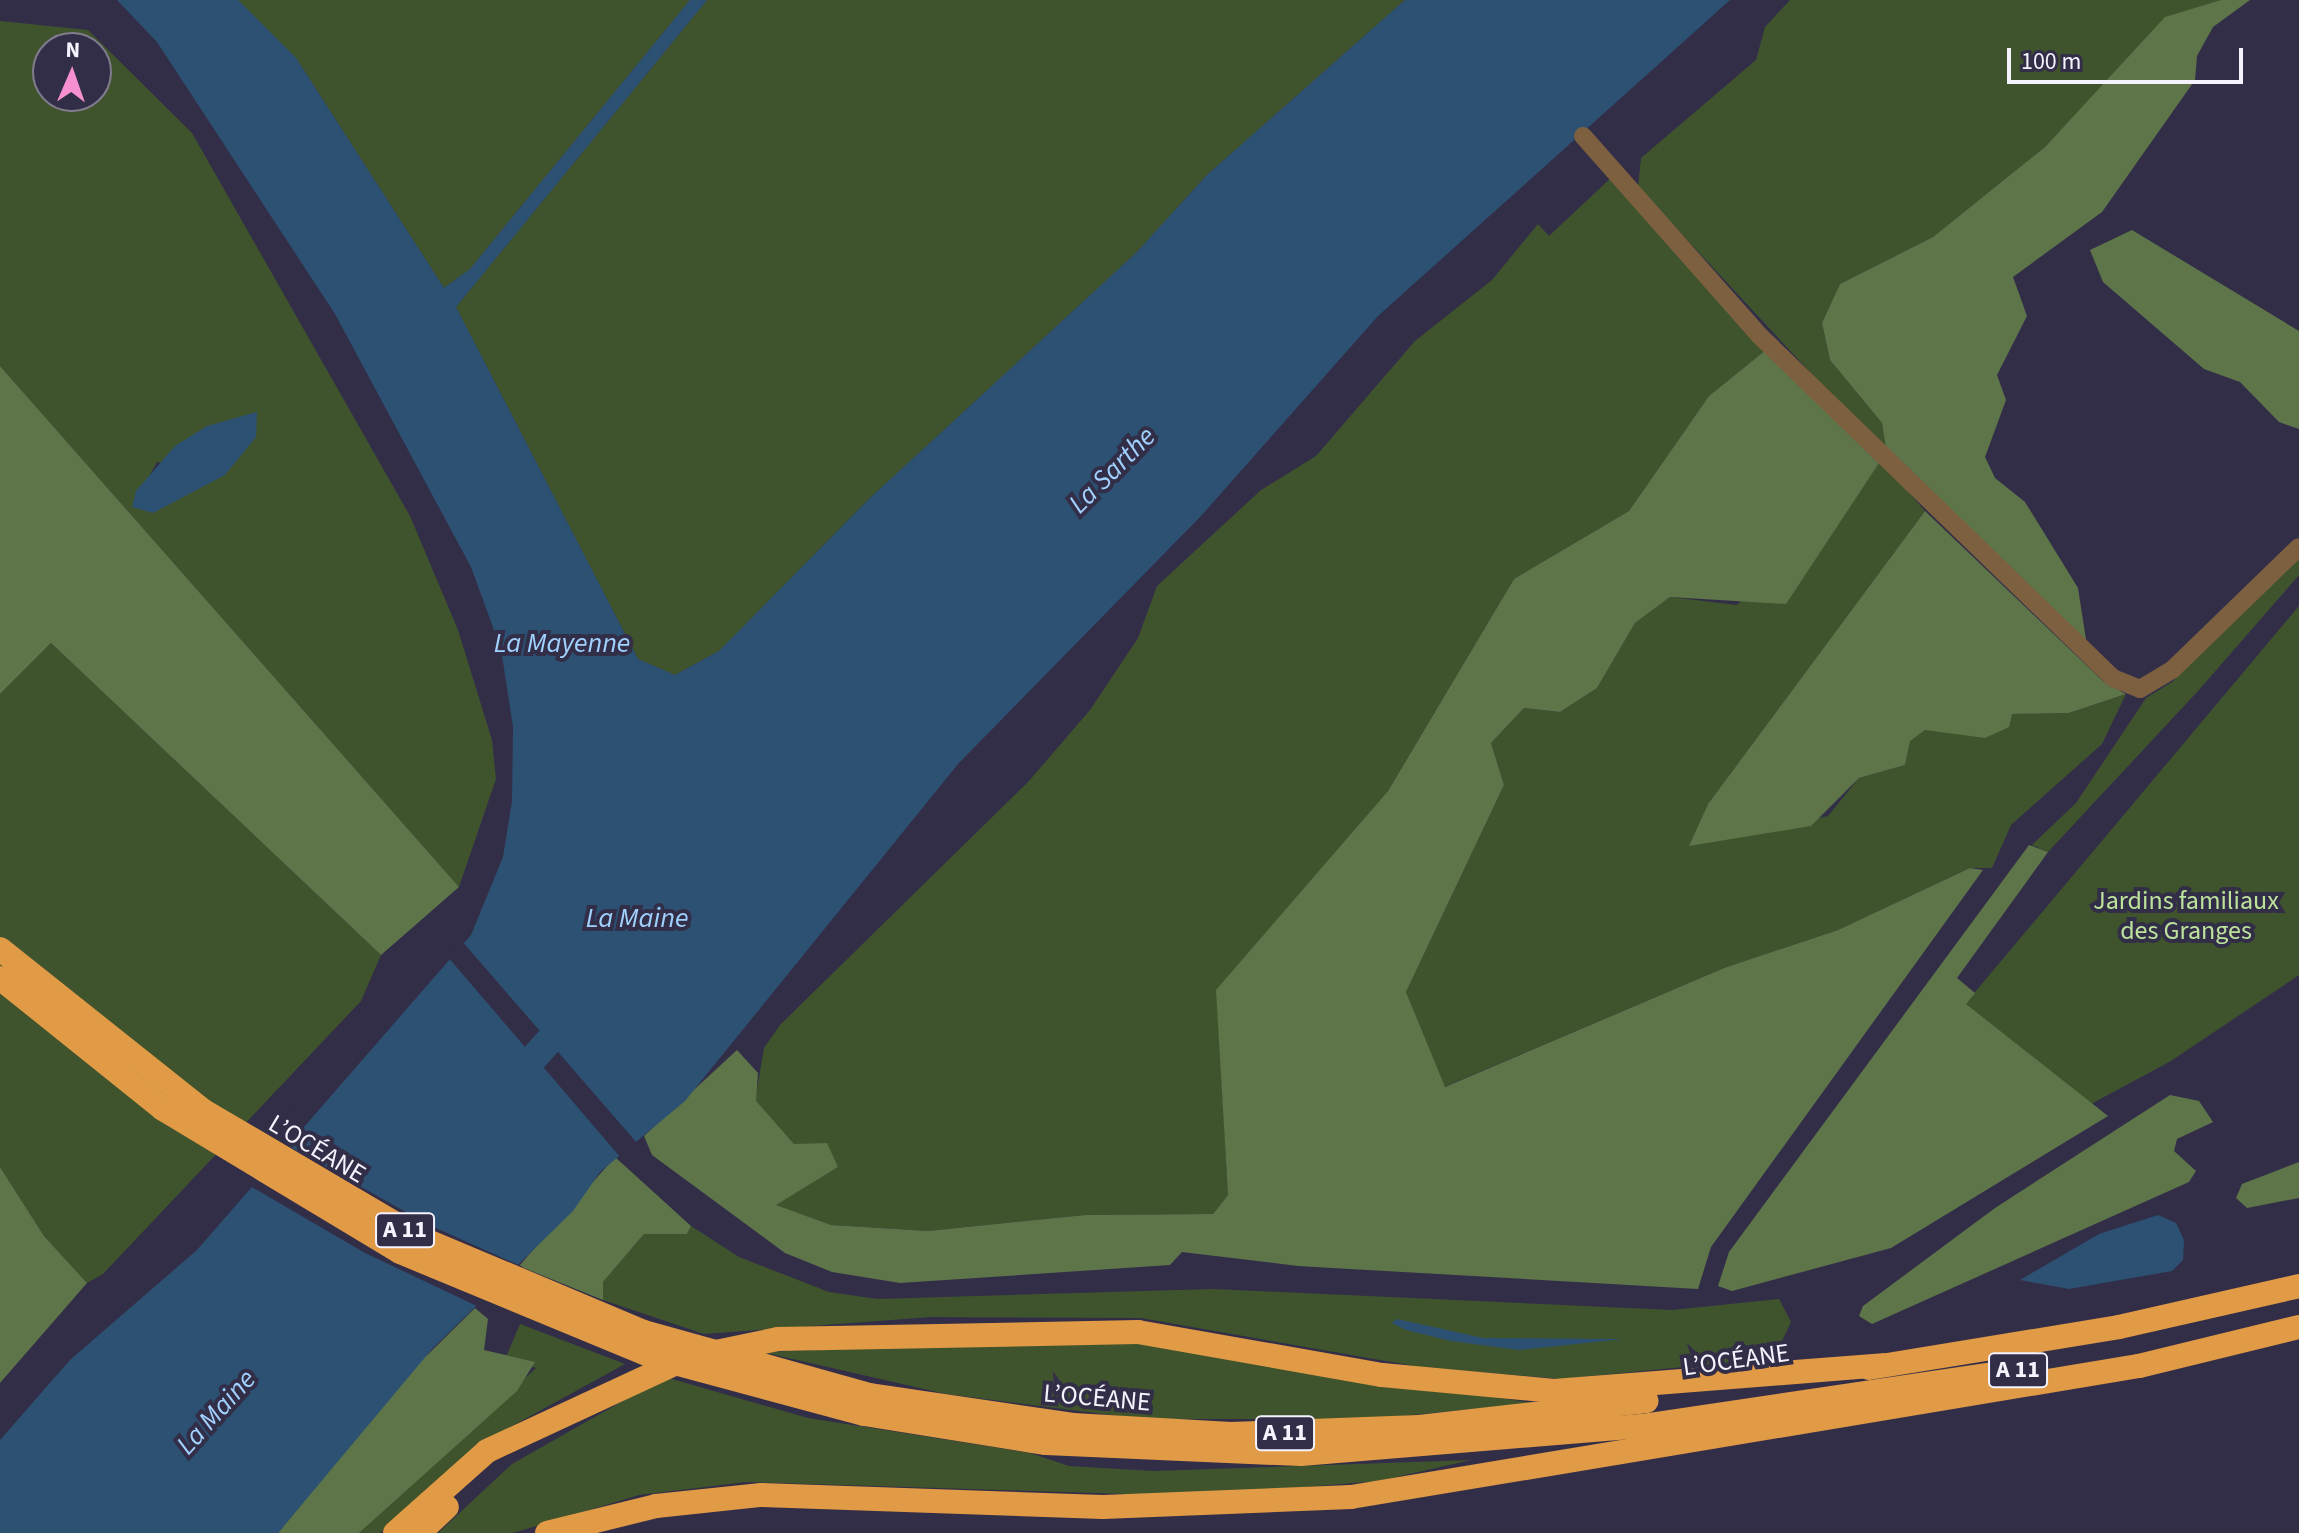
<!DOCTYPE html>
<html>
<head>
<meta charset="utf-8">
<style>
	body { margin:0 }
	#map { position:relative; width:2299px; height:1533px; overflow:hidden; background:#332e48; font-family:"Source Sans 3",sans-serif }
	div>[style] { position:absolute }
	.green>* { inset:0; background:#3f542d }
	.forest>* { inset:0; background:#5d7549 }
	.water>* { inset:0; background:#2c5173 }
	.pier>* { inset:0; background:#332e48 }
	.river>* { height:28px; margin:-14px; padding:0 14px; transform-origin:14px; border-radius:14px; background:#2c5173 }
	.minor>* { height:18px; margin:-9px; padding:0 9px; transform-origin:9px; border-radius:9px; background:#7c6040 }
	.highway>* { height:24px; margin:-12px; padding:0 12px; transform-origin:12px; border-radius:12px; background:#e19a45 }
	.highway-bridge>* { height:24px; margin:-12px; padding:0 12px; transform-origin:12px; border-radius:12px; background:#e19a45 }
	span { translate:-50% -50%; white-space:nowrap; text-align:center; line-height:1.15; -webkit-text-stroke:8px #332e48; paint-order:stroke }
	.shield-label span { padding:2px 6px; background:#332e48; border:2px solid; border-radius:6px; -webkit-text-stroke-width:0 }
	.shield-label { font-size:24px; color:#f5f3fe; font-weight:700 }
	.park-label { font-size:26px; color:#bce29c }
	.street-label { font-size:26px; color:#f5f3fe }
	.water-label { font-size:28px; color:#a1d1fe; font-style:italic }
	.north { position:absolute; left:32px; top:32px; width:80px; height:80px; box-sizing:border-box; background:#332e48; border:2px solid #817d91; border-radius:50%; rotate:2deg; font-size:22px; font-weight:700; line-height:32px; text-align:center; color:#f5f3fe }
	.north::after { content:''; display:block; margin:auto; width:28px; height:36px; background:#f690d0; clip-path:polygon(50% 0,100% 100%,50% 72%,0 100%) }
	.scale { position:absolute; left:2007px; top:48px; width:236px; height:36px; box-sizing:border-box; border:4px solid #f5f3fe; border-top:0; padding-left:10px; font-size:24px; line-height:28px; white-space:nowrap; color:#f5f3fe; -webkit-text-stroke:6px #332e48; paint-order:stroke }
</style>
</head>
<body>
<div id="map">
	<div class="green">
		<div style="clip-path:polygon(238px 0,690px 0,470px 269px,444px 288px,296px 58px)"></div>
		<div style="clip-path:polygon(707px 0,1405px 0,1207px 175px,1136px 253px,870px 498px,719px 651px,675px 675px,638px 659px,456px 307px)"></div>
		<div style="clip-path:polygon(1790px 0,2221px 0,2165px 18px,2045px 147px,1933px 237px,1840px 284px,1822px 323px,1830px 360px,1882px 423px,1887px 455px,1638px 187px,1641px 158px,1756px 60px,1765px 27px)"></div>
		<div style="clip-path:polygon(evenodd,0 21px,88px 30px,192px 133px,410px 516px,458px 630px,492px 740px,496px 779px,459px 887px,0 366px,0 21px,48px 48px,96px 48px,96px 96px,48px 96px,48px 48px,0 21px,157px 462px,225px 475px,132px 507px,157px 462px)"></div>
		<div style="clip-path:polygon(1612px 177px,1767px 349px,1709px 396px,1629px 511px,1514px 579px,1388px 791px,1217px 990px,1228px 1195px,1213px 1214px,1085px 1215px,928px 1231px,831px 1225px,775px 1205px,838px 1167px,794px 1144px,755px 1101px,764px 1048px,780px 1025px,1029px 781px,1090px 710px,1138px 638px,1157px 586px,1261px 490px,1316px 456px,1415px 341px,1492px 280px,1538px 224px,1549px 236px)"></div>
		<div style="clip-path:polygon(1881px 460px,1925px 511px,1708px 804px,1690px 845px,1828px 816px,1859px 778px,1905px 765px,1909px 741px,1925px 730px,2012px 714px,2069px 713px,2126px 694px,2102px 744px,2011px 825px,1992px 868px,1970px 868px,1838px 930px,1724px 968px,1444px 1087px,1406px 992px,1504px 785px,1491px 743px,1524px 708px,1560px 712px,1597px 688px,1635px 623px,1670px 597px,1737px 605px)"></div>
		<div style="clip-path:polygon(2299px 556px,2299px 575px,2198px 691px,2048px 852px,2032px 845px,2076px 803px,2146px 698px,2172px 682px)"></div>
		<div style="clip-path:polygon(2299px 606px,2299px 975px,2171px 1061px,2091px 1104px,1965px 1004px)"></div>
		<div style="clip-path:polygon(51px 643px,381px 955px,361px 1001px,103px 1274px,87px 1283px,44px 1236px,0 1167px,0 694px)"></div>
		<div style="clip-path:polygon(691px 1226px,739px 1257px,829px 1292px,877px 1299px,1213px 1289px,1672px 1310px,1779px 1299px,1791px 1322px,1774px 1358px,1561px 1379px,1420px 1367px,1141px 1318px,931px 1317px,704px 1334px,603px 1300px,603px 1282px,644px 1234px,687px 1234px)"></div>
		<div style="clip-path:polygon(520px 1324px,625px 1364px,503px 1431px,380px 1533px,359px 1533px,536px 1368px,506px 1357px)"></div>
		<div style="clip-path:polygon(1107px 1340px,1186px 1348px,1533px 1403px,1371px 1419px,1143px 1419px,946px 1394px,762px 1352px)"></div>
		<div style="clip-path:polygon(665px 1377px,808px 1418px,1030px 1453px,1069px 1466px,1153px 1471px,1471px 1460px,1379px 1481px,1191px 1496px,746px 1482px,639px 1495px,513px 1533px,438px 1533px,512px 1464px)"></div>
	</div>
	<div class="forest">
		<div style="clip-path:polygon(2221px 0,2250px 0,2213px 27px,2197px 56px,2195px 80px,2102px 212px,2013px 277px,2027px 316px,1997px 375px,2006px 400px,1985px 457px,1995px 478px,2025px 502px,2078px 588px,2087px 646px,1887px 455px,1882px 423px,1830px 360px,1822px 323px,1840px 284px,1933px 237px,2045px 147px,2165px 17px)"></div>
		<div style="clip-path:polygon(2132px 230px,2299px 331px,2299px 429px,2279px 422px,2240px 382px,2204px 369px,2103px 282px,2090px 250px)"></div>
		<div style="clip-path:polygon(1767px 349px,1881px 460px,1786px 604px,1670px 597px,1635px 623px,1597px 688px,1560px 712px,1524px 708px,1491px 743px,1504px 785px,1406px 992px,1445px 1087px,1724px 968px,1838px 930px,1970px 868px,1983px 870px,1711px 1247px,1698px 1289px,1298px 1266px,1182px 1252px,1170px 1265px,900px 1283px,832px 1272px,785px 1253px,652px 1155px,644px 1136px,737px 1050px,758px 1073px,756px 1101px,794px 1144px,827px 1143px,838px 1167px,776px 1205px,831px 1225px,928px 1231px,1085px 1215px,1213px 1214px,1228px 1195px,1216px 990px,1388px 791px,1514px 579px,1629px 511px,1709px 396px)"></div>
		<div style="clip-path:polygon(0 366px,459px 887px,381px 955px,51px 643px,0 694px)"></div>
		<div style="clip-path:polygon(1925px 511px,2104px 682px,2126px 694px,2069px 713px,2012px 714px,2009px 727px,1985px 738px,1925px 730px,1910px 741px,1905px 765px,1859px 778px,1811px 826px,1689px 846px,1708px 804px)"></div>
		<div style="clip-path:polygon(2029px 845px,2048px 852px,1957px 978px,1975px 993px,1966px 1004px,2108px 1116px,1891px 1248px,1732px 1291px,1718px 1286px,1729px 1252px)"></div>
		<div style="clip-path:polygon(2170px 1095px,2199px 1101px,2213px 1122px,2177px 1139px,2174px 1151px,2196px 1171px,2189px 1182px,1872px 1324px,1859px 1316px,1863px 1306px,1995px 1208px)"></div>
		<div style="clip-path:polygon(615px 1157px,691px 1226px,687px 1234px,644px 1234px,603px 1282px,603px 1300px,519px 1266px)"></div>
		<div style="clip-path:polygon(2299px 1162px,2299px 1198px,2247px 1208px,2236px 1198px,2242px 1184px)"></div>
		<div style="clip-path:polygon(0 1167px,44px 1236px,87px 1283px,0 1383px)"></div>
		<div style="clip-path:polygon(475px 1308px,488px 1319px,484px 1350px,535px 1362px,517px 1391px,359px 1533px,278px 1533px,410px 1372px)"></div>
	</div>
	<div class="water">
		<div style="clip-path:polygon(117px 0,238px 0,296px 58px,444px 288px,470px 269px,690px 0,707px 0,456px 307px,638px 659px,675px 675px,719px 651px,870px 498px,1136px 253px,1207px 175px,1405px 0,1730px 0,1378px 316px,1201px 516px,958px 764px,685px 1101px,600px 1172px,573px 1211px,432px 1349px,278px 1533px,0 1533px,0 1440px,70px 1360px,197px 1250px,471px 935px,503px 857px,512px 801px,513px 727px,501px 649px,471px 567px,335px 314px,157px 42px)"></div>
		<div style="clip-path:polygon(257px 412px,256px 437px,225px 475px,153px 513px,132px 507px,136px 491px,175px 446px,207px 426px)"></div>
		<div style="clip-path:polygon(2158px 1215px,2176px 1223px,2184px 1240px,2183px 1260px,2172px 1271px,2069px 1289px,2020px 1280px,2099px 1234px)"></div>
		<div style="clip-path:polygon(1397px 1319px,1483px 1338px,1623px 1339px,1519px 1350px,1451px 1341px,1406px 1330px,1392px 1323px)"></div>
	</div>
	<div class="pier">
		<div style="clip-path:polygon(461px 940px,637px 1143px,621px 1158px,533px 1055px,546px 1040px,531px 1054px,447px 956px)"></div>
		<div style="clip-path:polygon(280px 1141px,427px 1224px,523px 1267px,481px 1308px,365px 1253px,245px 1183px)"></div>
	</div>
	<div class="river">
		<div style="left:506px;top:1089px;width:102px;rotate:-48.2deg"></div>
	</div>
	<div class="minor">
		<div style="left:1583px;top:136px;width:267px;rotate:48.5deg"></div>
		<div style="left:1760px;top:336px;width:492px;rotate:44.1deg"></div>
		<div style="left:2113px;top:678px;width:29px;rotate:22deg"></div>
		<div style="left:2140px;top:689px;width:39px;rotate:-31deg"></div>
		<div style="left:2173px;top:669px;width:175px;rotate:-44.1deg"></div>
	</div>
	<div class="highway">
		<div style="left:1869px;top:1368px;width:253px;rotate:-9.3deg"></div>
		<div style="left:2119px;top:1327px;width:185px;rotate:-12.8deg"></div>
		<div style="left:870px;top:1395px;width:205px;rotate:8.4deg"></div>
		<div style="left:1073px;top:1425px;width:158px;rotate:3.3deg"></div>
		<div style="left:1231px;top:1434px;width:188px;rotate:-2.1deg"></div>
		<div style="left:1419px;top:1427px;width:229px;rotate:-6.5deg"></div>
		<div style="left:864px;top:1414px;width:184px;rotate:9.1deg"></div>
		<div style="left:1046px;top:1443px;width:255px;rotate:2.5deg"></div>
		<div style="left:1301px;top:1454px;width:342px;rotate:-4.7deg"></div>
		<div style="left:1642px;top:1426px;width:368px;rotate:-8.4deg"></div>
		<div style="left:395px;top:1533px;width:123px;rotate:-41.7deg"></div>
		<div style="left:487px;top:1451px;width:221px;rotate:-24.9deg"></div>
		<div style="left:687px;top:1358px;width:93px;rotate:-11.8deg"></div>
		<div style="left:778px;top:1339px;width:360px;rotate:-1.1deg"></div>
		<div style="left:1138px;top:1332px;width:248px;rotate:10deg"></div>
		<div style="left:1382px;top:1375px;width:173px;rotate:5.3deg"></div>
		<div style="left:1554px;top:1391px;width:330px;rotate:-4.5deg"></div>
		<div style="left:419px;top:1533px;width:38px;rotate:-43deg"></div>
		<div style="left:547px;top:1533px;width:112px;rotate:-13.9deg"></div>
		<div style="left:656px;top:1506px;width:106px;rotate:-6deg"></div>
		<div style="left:761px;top:1495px;width:342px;rotate:2deg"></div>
		<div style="left:1103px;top:1507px;width:248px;rotate:-2.3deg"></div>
		<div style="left:1351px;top:1497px;width:799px;rotate:-9.44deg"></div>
		<div style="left:2139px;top:1366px;width:165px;rotate:-13.7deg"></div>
	</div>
	<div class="highway-bridge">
		<div style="left:0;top:949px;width:260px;rotate:38.5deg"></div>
		<div style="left:204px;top:1111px;width:248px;rotate:30.5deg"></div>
		<div style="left:418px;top:1237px;width:245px;rotate:22.8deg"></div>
		<div style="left:644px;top:1332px;width:235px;rotate:15.6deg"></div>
		<div style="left:0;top:978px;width:209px;rotate:38.8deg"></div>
		<div style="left:163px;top:1109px;width:277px;rotate:31.1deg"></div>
		<div style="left:400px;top:1252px;width:277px;rotate:22.5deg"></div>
		<div style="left:656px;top:1358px;width:215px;rotate:15.1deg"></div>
	</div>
	<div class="shield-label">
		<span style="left:405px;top:1230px">A 11</span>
		<span style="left:2018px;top:1370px">A 11</span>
		<span style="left:1285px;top:1433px">A 11</span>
	</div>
	<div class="park-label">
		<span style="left:2186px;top:916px">Jardins familiaux<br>des Granges</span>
	</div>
	<div class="street-label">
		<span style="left:317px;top:1149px;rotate:31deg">L’OCÉANE</span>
		<span style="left:1736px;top:1360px;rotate:-8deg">L’OCÉANE</span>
		<span style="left:1097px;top:1398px;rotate:5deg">L’OCÉANE</span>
	</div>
	<div class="water-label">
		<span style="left:1112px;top:470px;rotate:-45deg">La Sarthe</span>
		<span style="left:562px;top:643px">La Mayenne</span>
		<span style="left:637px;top:918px">La Maine</span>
		<span style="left:216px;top:1412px;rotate:-48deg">La Maine</span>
	</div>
	<div class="north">N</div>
	<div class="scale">100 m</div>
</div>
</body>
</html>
